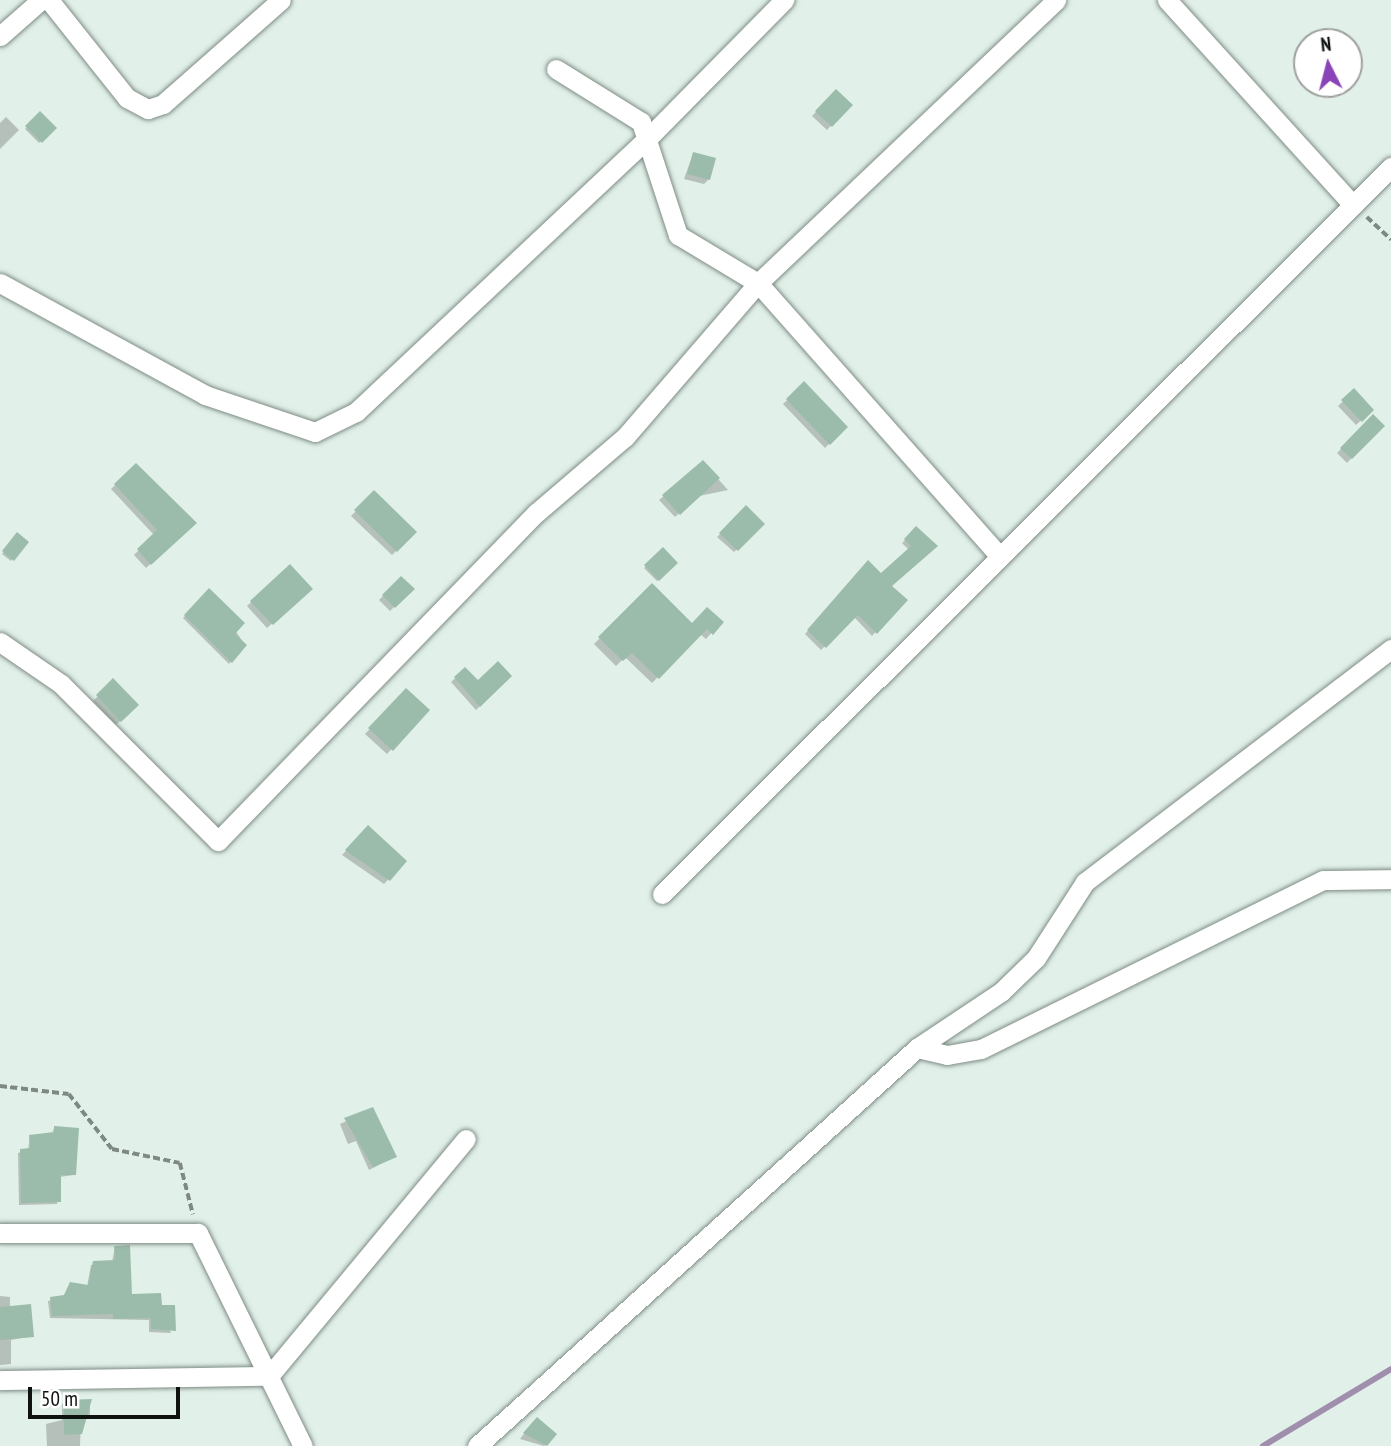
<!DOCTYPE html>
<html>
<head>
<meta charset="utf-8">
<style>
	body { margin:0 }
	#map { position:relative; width:1391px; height:1446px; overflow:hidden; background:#e1f0e8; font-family:"PT Sans Narrow",sans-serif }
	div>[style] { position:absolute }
	.shadow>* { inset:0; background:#0003 }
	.stream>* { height:6px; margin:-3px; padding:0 3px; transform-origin:3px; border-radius:3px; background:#9f8fac }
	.building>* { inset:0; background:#9bbcaa }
	.path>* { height:3.5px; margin-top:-1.75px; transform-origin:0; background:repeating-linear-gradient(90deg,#7f8983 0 7px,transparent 0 10.5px) }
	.roads { filter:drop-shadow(0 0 2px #7e8c85) drop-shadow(0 0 2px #7e8c85) }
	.minor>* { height:19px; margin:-9.5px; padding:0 9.5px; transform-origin:9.5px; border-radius:9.5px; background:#fff }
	span { translate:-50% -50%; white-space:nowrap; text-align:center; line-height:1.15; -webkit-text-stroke:6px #fff; paint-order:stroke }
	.north { position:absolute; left:1293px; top:28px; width:70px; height:70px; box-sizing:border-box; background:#fff; border:2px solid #9fa19f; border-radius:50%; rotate:354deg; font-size:19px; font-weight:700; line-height:28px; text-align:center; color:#0e1310 }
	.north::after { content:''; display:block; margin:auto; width:24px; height:32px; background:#8b44b7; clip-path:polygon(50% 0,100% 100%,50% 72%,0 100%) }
	.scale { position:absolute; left:28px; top:1387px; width:152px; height:32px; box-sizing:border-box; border:4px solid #0e1310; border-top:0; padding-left:9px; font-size:21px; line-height:24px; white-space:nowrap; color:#0e1310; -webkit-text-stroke:5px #fff; paint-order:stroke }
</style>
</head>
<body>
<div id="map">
	<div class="shadow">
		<div style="clip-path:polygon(836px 91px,850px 105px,827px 130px,812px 116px)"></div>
		<div style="clip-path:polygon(40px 114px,55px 128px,39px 143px,25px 129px)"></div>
		<div style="clip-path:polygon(6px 117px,19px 130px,0 149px,0 123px)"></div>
		<div style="clip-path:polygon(693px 154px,709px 179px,704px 184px,684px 179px)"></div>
		<div style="clip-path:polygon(804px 384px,846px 427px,825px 448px,783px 404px)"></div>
		<div style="clip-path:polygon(1354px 391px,1372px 410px,1356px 425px,1338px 406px)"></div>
		<div style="clip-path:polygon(1373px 417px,1382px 426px,1347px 463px,1337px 453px)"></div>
		<div style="clip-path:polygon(703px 462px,728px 490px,699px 496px,675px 517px,659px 500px)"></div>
		<div style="clip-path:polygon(136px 465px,195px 523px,146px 568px,134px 555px,154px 535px,111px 489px)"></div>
		<div style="clip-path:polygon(374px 493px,415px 532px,392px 555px,351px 516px)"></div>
		<div style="clip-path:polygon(746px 508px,762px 524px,734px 552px,717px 537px)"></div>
		<div style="clip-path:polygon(916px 529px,935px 546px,890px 586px,905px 600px,872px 636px,854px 617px,821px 650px,805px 634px,868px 563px,881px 575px,909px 550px,902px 543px)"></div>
		<div style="clip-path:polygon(17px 534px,27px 542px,11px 561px,2px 554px)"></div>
		<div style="clip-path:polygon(663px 550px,676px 563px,657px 581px,644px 568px)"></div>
		<div style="clip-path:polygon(290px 567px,310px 589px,267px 628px,247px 606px)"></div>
		<div style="clip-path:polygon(401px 578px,412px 589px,390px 611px,379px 600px)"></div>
		<div style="clip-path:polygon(652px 586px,692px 625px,721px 622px,706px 639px,700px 634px,652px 683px,625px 657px,616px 666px,594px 644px)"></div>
		<div style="clip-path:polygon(209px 591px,245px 645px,229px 664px,183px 618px)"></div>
		<div style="clip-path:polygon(465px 669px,478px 683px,510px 676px,476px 710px,451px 682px)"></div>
		<div style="clip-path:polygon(113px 681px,137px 705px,116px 725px,93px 701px)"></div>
		<div style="clip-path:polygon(406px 690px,428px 710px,387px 754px,365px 734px)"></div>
		<div style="clip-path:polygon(368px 828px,405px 861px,384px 884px,342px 855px)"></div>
		<div style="clip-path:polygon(372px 1109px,395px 1157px,369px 1170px,356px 1141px,348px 1144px,340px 1124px)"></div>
		<div style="clip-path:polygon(54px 1128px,74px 1175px,59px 1177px,57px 1204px,19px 1205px,18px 1153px,28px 1150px,30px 1137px,52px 1134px)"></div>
		<div style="clip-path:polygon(115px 1247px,130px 1296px,160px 1307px,171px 1333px,149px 1332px,149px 1320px,50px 1318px,48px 1301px,63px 1297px,70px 1284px,87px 1287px,91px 1265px,112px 1262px)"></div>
		<div style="clip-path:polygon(0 1296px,10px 1297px,10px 1308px,32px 1336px,11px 1340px,11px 1364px,0 1365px)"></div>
		<div style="clip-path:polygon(90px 1401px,90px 1415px,81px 1418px,80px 1446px,47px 1446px,46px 1424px,62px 1420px,62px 1404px)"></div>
		<div style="clip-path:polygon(532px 1423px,555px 1434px,544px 1446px,520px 1439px)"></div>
	</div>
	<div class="stream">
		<div style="left:1263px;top:1446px;width:149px;rotate:-31deg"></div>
	</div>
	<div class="building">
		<div style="clip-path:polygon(836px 89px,853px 105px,832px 127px,815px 111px)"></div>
		<div style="clip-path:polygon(40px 111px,57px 128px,42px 143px,25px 126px)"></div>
		<div style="clip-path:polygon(693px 152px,716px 158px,710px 180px,687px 174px)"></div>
		<div style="clip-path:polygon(804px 381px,848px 427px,830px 445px,786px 399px)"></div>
		<div style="clip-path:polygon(1354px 388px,1374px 410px,1362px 422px,1341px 400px)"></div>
		<div style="clip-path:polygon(1373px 414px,1385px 426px,1352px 459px,1340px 448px)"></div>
		<div style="clip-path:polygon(703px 460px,720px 478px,680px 515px,662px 495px)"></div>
		<div style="clip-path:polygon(136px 463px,197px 523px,151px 565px,137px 549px,157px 530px,114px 484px)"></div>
		<div style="clip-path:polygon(374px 490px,417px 532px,397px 552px,354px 510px)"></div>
		<div style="clip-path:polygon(746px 505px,765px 524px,738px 551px,719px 533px)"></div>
		<div style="clip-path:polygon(916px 526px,938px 546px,892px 586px,908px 600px,877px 634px,858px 615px,826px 648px,807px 630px,868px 560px,881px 573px,911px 546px,904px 539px)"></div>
		<div style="clip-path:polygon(17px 532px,29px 542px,14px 561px,2px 551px)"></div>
		<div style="clip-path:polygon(663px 547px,678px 563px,659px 581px,644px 565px)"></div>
		<div style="clip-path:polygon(290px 564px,313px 589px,273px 625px,250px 601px)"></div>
		<div style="clip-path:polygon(401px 576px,415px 589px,395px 608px,382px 595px)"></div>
		<div style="clip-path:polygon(652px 583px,692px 623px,707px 607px,724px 622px,713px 635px,707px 629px,659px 679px,632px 653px,623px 661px,598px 637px)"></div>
		<div style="clip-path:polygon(209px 588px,245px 623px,235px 634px,247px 645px,232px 663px,184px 615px)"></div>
		<div style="clip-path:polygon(498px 661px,512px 676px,480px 707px,454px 677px,465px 667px,478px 680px)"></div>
		<div style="clip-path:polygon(113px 678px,139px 705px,121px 722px,96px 695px)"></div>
		<div style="clip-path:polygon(406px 688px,430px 710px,393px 751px,368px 728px)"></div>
		<div style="clip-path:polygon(368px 825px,407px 861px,390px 881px,345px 850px)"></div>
		<div style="clip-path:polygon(373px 1107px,397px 1157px,373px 1167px,344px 1118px)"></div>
		<div style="clip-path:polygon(54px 1126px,79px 1128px,76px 1175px,61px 1175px,61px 1202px,21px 1203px,20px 1149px,30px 1148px,29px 1135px,54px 1132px)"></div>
		<div style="clip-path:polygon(130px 1245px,132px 1294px,161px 1293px,162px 1305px,175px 1305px,176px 1331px,151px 1329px,151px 1318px,113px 1319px,113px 1314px,52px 1316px,50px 1297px,64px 1295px,70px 1282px,88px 1285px,93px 1261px,115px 1260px,114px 1246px)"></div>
		<div style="clip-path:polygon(31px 1304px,34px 1337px,0 1340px,0 1307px)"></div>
		<div style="clip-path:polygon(92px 1399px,82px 1434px,64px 1435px,64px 1400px)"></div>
		<div style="clip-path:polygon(537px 1417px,557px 1434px,547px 1446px,523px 1433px)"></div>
	</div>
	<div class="path">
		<div style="left:1367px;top:217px;width:33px;rotate:43deg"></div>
		<div style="left:0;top:1086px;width:69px;rotate:6.6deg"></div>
		<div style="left:69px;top:1094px;width:70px;rotate:52deg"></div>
		<div style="left:112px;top:1149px;width:69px;rotate:11.6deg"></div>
		<div style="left:180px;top:1163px;width:53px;rotate:75.7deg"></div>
	</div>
	<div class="roads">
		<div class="minor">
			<div style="left:49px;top:0;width:125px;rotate:51.5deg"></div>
			<div style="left:127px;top:98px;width:24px;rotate:28deg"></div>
			<div style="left:148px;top:109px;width:16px;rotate:-18deg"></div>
			<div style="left:163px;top:104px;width:157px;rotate:-41.4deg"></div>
			<div style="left:1167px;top:0;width:277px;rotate:47.8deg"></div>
			<div style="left:0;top:36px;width:55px;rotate:-41.3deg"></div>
			<div style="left:556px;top:69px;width:100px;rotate:31.9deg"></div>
			<div style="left:641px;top:122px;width:119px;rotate:71.9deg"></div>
			<div style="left:678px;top:235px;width:93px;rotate:31deg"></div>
			<div style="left:758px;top:283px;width:363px;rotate:48.5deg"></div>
			<div style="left:0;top:283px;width:234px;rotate:28.6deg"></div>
			<div style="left:205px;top:395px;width:116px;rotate:18.6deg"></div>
			<div style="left:315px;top:432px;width:46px;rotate:-26deg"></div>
			<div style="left:356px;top:412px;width:398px;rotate:-43.2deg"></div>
			<div style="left:646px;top:140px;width:197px;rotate:-45.4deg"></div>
			<div style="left:0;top:642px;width:74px;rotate:34.5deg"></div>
			<div style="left:61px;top:684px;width:222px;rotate:45deg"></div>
			<div style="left:218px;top:841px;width:457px;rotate:-45.9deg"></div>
			<div style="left:536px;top:513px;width:117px;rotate:-40.5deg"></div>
			<div style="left:625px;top:437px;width:203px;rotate:-49.2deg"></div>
			<div style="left:758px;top:283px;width:411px;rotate:-43.5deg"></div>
			<div style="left:662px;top:894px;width:1030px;rotate:-44.92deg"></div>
			<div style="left:917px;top:1048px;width:31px;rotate:13deg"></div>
			<div style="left:947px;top:1055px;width:35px;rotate:-10deg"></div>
			<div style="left:981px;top:1049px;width:381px;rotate:-26.3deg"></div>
			<div style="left:1323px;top:880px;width:68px;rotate:-0.8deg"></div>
			<div style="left:0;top:1233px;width:198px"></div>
			<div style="left:198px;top:1233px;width:237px;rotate:63.8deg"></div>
			<div style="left:0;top:1380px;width:269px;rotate:-0.9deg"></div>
			<div style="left:269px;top:1376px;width:308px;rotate:-50.3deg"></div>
			<div style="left:477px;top:1446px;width:593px;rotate:-42.13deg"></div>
			<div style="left:917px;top:1048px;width:101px;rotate:-33.7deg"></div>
			<div style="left:1001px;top:992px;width:49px;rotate:-44.2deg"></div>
			<div style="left:1036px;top:958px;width:90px;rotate:-57.2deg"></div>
			<div style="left:1085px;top:882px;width:385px;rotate:-37.3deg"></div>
		</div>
	</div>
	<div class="north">N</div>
	<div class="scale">50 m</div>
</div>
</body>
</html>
